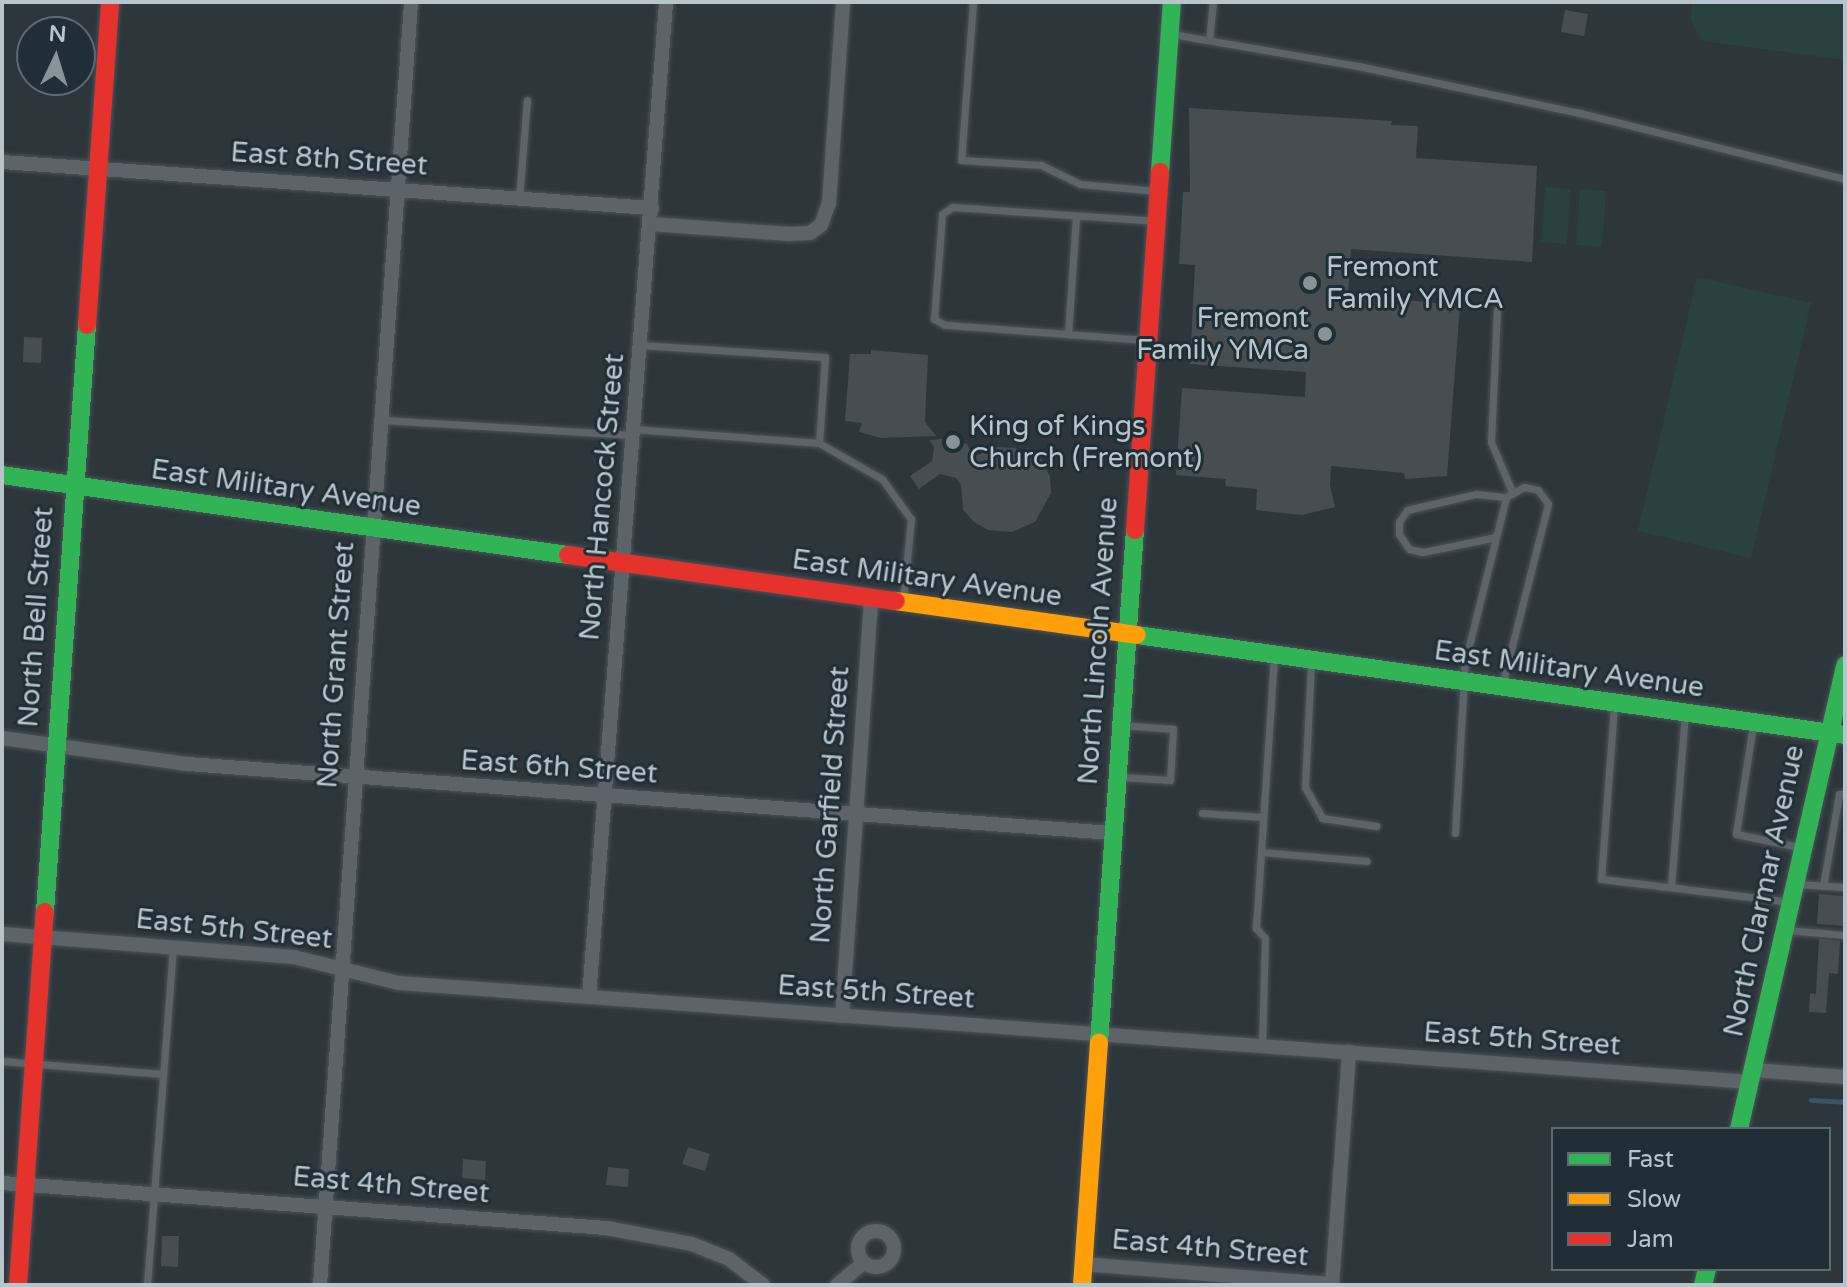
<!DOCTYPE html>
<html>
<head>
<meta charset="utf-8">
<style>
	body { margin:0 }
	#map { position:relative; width:1847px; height:1287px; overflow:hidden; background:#2d363b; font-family:"Varela Round",sans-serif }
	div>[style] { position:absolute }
	.green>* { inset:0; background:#2a423f }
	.stream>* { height:5px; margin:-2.5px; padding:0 2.5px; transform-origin:2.5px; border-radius:2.5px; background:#3a5564 }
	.building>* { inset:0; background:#464e52 }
	.roads { filter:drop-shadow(0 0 2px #4b5255) drop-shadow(0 0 2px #4b5255) }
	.lane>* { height:7px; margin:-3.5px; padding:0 3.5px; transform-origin:3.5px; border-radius:3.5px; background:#5d6469 }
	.street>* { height:14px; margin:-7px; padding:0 7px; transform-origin:7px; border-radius:7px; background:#5d6469 }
	.street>.ring { margin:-7px; padding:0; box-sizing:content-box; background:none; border:14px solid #5d6469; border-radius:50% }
	.fast>* { height:18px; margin:-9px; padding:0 9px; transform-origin:9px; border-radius:9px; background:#30b455 }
	.slow>* { height:18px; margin:-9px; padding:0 9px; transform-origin:9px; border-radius:9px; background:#ff9f0a }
	.jam>* { height:18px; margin:-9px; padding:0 9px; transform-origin:9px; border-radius:9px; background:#e5322d }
	.dots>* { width:22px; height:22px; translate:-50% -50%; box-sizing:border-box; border:4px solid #202e36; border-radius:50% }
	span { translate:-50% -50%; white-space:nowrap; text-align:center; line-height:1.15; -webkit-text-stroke:6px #202e36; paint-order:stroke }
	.street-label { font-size:28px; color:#b8c4cb }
	.poi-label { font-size:28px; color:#b8c4cb }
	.left { translate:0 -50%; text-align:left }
	.right { translate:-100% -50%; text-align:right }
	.frame { position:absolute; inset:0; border:4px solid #b8c4cb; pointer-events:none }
	.legend { position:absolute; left:1551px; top:1127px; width:280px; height:144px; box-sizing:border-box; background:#202e36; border:2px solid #5d6a72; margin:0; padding:10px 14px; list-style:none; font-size:24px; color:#b8c4cb }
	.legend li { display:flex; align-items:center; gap:16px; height:40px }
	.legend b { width:40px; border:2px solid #5d6a72 }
	.north { position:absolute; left:16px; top:16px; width:80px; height:80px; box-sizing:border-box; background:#202e36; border:2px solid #5d6a72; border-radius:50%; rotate:4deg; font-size:22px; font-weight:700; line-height:32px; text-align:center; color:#b8c4cb }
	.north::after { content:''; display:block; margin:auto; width:28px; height:36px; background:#879299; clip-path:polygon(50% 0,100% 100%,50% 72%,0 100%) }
</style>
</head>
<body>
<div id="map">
	<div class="green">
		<div style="clip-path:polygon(1692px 2px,1845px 2px,1845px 60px,1702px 41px,1691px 20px)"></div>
		<div style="clip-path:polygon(1545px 187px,1571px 189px,1567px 244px,1541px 242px)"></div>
		<div style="clip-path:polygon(1580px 189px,1606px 191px,1602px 247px,1576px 245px)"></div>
		<div style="clip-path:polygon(1697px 277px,1811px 303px,1751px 558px,1638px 531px)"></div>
	</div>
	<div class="stream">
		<div style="left:1811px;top:1100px;width:34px;rotate:3deg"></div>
	</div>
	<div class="building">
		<div style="clip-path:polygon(1565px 10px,1588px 14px,1584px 36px,1561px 32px)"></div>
		<div style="clip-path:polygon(1189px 108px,1392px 121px,1391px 125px,1418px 126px,1416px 158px,1537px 166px,1532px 262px,1351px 249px,1348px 295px,1460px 305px,1447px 476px,1405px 479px,1404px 473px,1331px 466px,1330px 485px,1335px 507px,1302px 515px,1256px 510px,1257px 489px,1225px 486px,1226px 479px,1176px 475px,1182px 388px,1305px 397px,1306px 372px,1190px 364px,1195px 265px,1179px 264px,1183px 192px,1190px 192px)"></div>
		<div style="clip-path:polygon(24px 337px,42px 338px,41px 363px,23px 362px)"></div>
		<div style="clip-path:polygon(871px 350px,928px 355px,925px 422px,936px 436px,881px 438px,859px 432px,862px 423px,845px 421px,850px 354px,871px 354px)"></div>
		<div style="clip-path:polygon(952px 438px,967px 444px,974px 457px,995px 447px,1016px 448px,1023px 454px,1027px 448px,1039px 455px,1050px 477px,1051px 493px,1035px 522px,1012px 532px,988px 530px,974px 522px,963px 510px,961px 485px,956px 478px,940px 474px,919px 489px,910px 476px,932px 461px,934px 447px,929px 440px)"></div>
		<div style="clip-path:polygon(1819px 894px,1845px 896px,1845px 926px,1817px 924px)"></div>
		<div style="clip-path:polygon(1819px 939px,1840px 941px,1838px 974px,1829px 973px,1826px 1013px,1809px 1012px,1810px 993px,1816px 994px)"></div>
		<div style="clip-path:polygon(688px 1147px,710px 1154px,705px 1171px,682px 1164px)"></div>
		<div style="clip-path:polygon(463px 1159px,486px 1161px,485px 1180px,462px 1178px)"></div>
		<div style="clip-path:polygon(608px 1167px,629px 1169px,628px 1187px,606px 1185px)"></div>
		<div style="clip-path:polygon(162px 1236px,179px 1236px,178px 1267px,161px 1266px)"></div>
	</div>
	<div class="roads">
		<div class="lane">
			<div style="left:973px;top:2px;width:158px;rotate:94.3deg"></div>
			<div style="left:961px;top:160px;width:80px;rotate:3.6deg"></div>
			<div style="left:1041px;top:165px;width:43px;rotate:26deg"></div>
			<div style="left:1080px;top:184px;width:77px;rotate:5.2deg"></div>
			<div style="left:1172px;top:34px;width:189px;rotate:9.8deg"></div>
			<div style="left:1358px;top:66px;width:227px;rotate:12deg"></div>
			<div style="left:1580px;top:113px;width:273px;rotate:14deg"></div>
			<div style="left:1209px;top:40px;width:38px;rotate:-84deg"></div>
			<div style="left:519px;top:199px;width:99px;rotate:-85.4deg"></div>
			<div style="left:1497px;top:310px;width:132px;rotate:92.6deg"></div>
			<div style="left:1491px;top:442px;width:56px;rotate:67.1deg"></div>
			<div style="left:1068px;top:334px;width:118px;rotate:-86.1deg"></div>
			<div style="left:1146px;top:340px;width:202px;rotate:-175.7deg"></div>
			<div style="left:945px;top:325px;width:13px;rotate:-151deg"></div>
			<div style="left:934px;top:319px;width:105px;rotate:-85.6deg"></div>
			<div style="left:942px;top:214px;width:12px;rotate:-35deg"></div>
			<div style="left:952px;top:207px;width:203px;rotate:3.9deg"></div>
			<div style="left:640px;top:345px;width:185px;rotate:3.7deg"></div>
			<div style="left:825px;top:357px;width:86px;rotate:94deg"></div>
			<div style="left:382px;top:420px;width:251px;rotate:3.4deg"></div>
			<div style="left:633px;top:429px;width:187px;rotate:4.3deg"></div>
			<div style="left:819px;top:443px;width:73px;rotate:29.7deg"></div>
			<div style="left:882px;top:479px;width:49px;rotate:54.1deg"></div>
			<div style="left:911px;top:519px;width:82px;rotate:95.6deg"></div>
			<div style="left:1496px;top:537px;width:75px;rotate:168.4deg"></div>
			<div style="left:1423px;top:552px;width:14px;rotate:-168deg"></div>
			<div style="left:1409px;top:549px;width:18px;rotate:-124deg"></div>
			<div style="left:1399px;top:534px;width:12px;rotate:-90deg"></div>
			<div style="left:1399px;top:522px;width:14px;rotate:-56deg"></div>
			<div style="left:1407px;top:510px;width:71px;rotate:-13.1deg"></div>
			<div style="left:1476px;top:494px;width:30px;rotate:6deg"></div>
			<div style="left:1311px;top:663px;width:124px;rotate:92.8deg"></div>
			<div style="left:1305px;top:787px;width:35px;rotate:61deg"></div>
			<div style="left:1322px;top:818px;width:55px;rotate:8.4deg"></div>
			<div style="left:1614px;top:706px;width:173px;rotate:94.3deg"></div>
			<div style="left:1601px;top:879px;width:190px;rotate:6.9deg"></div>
			<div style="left:1753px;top:725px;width:110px;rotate:98.9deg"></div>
			<div style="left:1736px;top:834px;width:64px;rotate:11.7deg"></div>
			<div style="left:1121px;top:777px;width:49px;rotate:3.5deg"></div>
			<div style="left:1170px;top:780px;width:51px;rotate:-86.6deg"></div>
			<div style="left:1173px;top:729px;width:51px;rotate:-175.5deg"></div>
			<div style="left:1202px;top:813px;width:61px;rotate:3.8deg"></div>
			<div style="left:1455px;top:833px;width:171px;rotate:-86.7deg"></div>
			<div style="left:1465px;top:662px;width:170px;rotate:-76deg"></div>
			<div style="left:1506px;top:497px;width:21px;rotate:-29deg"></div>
			<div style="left:1524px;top:487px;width:14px;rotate:12deg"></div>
			<div style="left:1538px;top:490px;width:17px;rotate:54deg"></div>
			<div style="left:1548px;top:504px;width:188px;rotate:104.2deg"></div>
			<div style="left:1261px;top:852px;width:106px;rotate:4.9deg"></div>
			<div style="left:1796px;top:884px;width:49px;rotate:3.5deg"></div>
			<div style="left:1823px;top:886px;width:93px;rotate:-80.1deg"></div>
			<div style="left:1839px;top:794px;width:6px"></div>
			<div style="left:1671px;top:887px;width:174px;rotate:-85.4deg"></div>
			<div style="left:1786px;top:930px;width:59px;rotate:4.8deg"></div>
			<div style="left:1262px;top:1046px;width:108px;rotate:-88.4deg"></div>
			<div style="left:1265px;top:938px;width:13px;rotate:-132deg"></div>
			<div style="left:1256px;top:928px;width:272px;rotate:-86.2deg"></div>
			<div style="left:2px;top:1061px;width:161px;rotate:4.6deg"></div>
			<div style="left:147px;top:1285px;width:338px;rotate:-85.6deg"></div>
		</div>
		<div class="street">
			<div style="left:2px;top:162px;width:652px;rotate:4.05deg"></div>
			<div style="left:650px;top:224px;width:139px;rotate:4.1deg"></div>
			<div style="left:789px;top:234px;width:21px;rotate:-3deg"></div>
			<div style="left:810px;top:233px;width:14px;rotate:-36deg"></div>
			<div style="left:821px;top:225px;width:23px;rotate:-70deg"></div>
			<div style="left:829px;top:203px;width:201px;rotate:-86deg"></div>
			<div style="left:2px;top:738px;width:188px;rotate:8deg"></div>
			<div style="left:188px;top:764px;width:928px;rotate:4.27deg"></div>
			<div style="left:2px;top:934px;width:293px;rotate:4.5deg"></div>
			<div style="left:294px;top:957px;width:108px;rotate:13.9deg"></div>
			<div style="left:399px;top:983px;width:1355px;rotate:4.19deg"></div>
			<div style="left:589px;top:997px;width:998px;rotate:-85.57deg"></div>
			<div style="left:842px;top:1016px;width:418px;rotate:-86deg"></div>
			<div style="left:1753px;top:1070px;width:92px;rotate:4.4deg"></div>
			<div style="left:2px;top:1183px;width:606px;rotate:4.26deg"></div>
			<div style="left:606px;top:1228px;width:87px;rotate:10.5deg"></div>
			<div style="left:692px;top:1244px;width:40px;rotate:22deg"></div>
			<div style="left:729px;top:1259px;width:43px;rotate:37.4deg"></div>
			<div class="ring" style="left:858px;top:1231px;width:22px;height:22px"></div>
			<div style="left:1083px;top:1264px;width:250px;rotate:4.6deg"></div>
			<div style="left:320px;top:1285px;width:1286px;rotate:-85.94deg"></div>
			<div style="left:837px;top:1285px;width:35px;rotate:-40deg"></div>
			<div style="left:1332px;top:1285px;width:234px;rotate:-85.8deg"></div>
		</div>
		<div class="fast">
			<div style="left:1160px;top:172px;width:170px;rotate:-86deg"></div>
			<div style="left:2px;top:475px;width:572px;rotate:8.05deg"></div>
			<div style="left:1137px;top:635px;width:715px;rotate:8.04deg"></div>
			<div style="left:45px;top:912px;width:589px;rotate:-85.91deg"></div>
			<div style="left:1099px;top:1043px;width:514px;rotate:-85.99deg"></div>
			<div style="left:1739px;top:1129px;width:476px;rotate:-77.1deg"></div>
			<div style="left:1703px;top:1285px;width:16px;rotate:-76deg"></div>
		</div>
		<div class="slow">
			<div style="left:896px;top:601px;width:243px;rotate:8deg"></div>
			<div style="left:1082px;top:1285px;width:243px;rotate:-86deg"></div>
		</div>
		<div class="jam">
			<div style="left:87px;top:325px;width:324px;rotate:-85.9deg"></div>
			<div style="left:1135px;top:530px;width:359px;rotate:-86deg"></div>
			<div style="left:568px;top:555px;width:331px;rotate:8deg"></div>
			<div style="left:18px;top:1285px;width:374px;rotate:-85.9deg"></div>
		</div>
	</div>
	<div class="dots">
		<div style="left:1310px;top:283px;background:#879299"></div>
		<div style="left:1325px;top:334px;background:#879299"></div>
		<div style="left:953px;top:442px;background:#879299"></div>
	</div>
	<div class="street-label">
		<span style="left:329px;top:159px;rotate:4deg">East 8th Street</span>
		<span style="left:286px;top:488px;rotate:8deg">East Military Avenue</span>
		<span style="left:602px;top:497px;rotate:-85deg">North Hancock Street</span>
		<span style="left:927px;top:578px;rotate:8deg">East Military Avenue</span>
		<span style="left:36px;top:617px;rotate:-86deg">North Bell Street</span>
		<span style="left:1098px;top:641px;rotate:-86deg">North Lincoln Avenue</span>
		<span style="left:336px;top:665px;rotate:-86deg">North Grant Street</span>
		<span style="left:1569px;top:669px;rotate:8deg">East Military Avenue</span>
		<span style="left:559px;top:767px;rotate:4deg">East 6th Street</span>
		<span style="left:830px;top:805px;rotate:-86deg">North Garfield Street</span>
		<span style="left:1764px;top:891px;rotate:-78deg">North Clarmar Avenue</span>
		<span style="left:234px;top:929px;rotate:6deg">East 5th Street</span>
		<span style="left:876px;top:992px;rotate:4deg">East 5th Street</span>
		<span style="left:1522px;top:1039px;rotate:4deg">East 5th Street</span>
		<span style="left:391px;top:1185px;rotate:5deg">East 4th Street</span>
		<span style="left:1210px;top:1248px;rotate:5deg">East 4th Street</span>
	</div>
	<div class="poi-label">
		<span class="left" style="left:1326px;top:283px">Fremont<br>Family YMCA</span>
		<span class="right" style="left:1309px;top:334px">Fremont<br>Family YMCa</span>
		<span class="left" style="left:969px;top:442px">King of Kings<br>Church (Fremont)</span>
	</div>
	<div class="frame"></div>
	<ul class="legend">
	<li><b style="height:10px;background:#30b455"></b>Fast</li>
	<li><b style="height:10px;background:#ff9f0a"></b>Slow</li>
	<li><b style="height:10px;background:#e5322d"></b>Jam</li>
	</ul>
	<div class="north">N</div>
</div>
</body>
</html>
